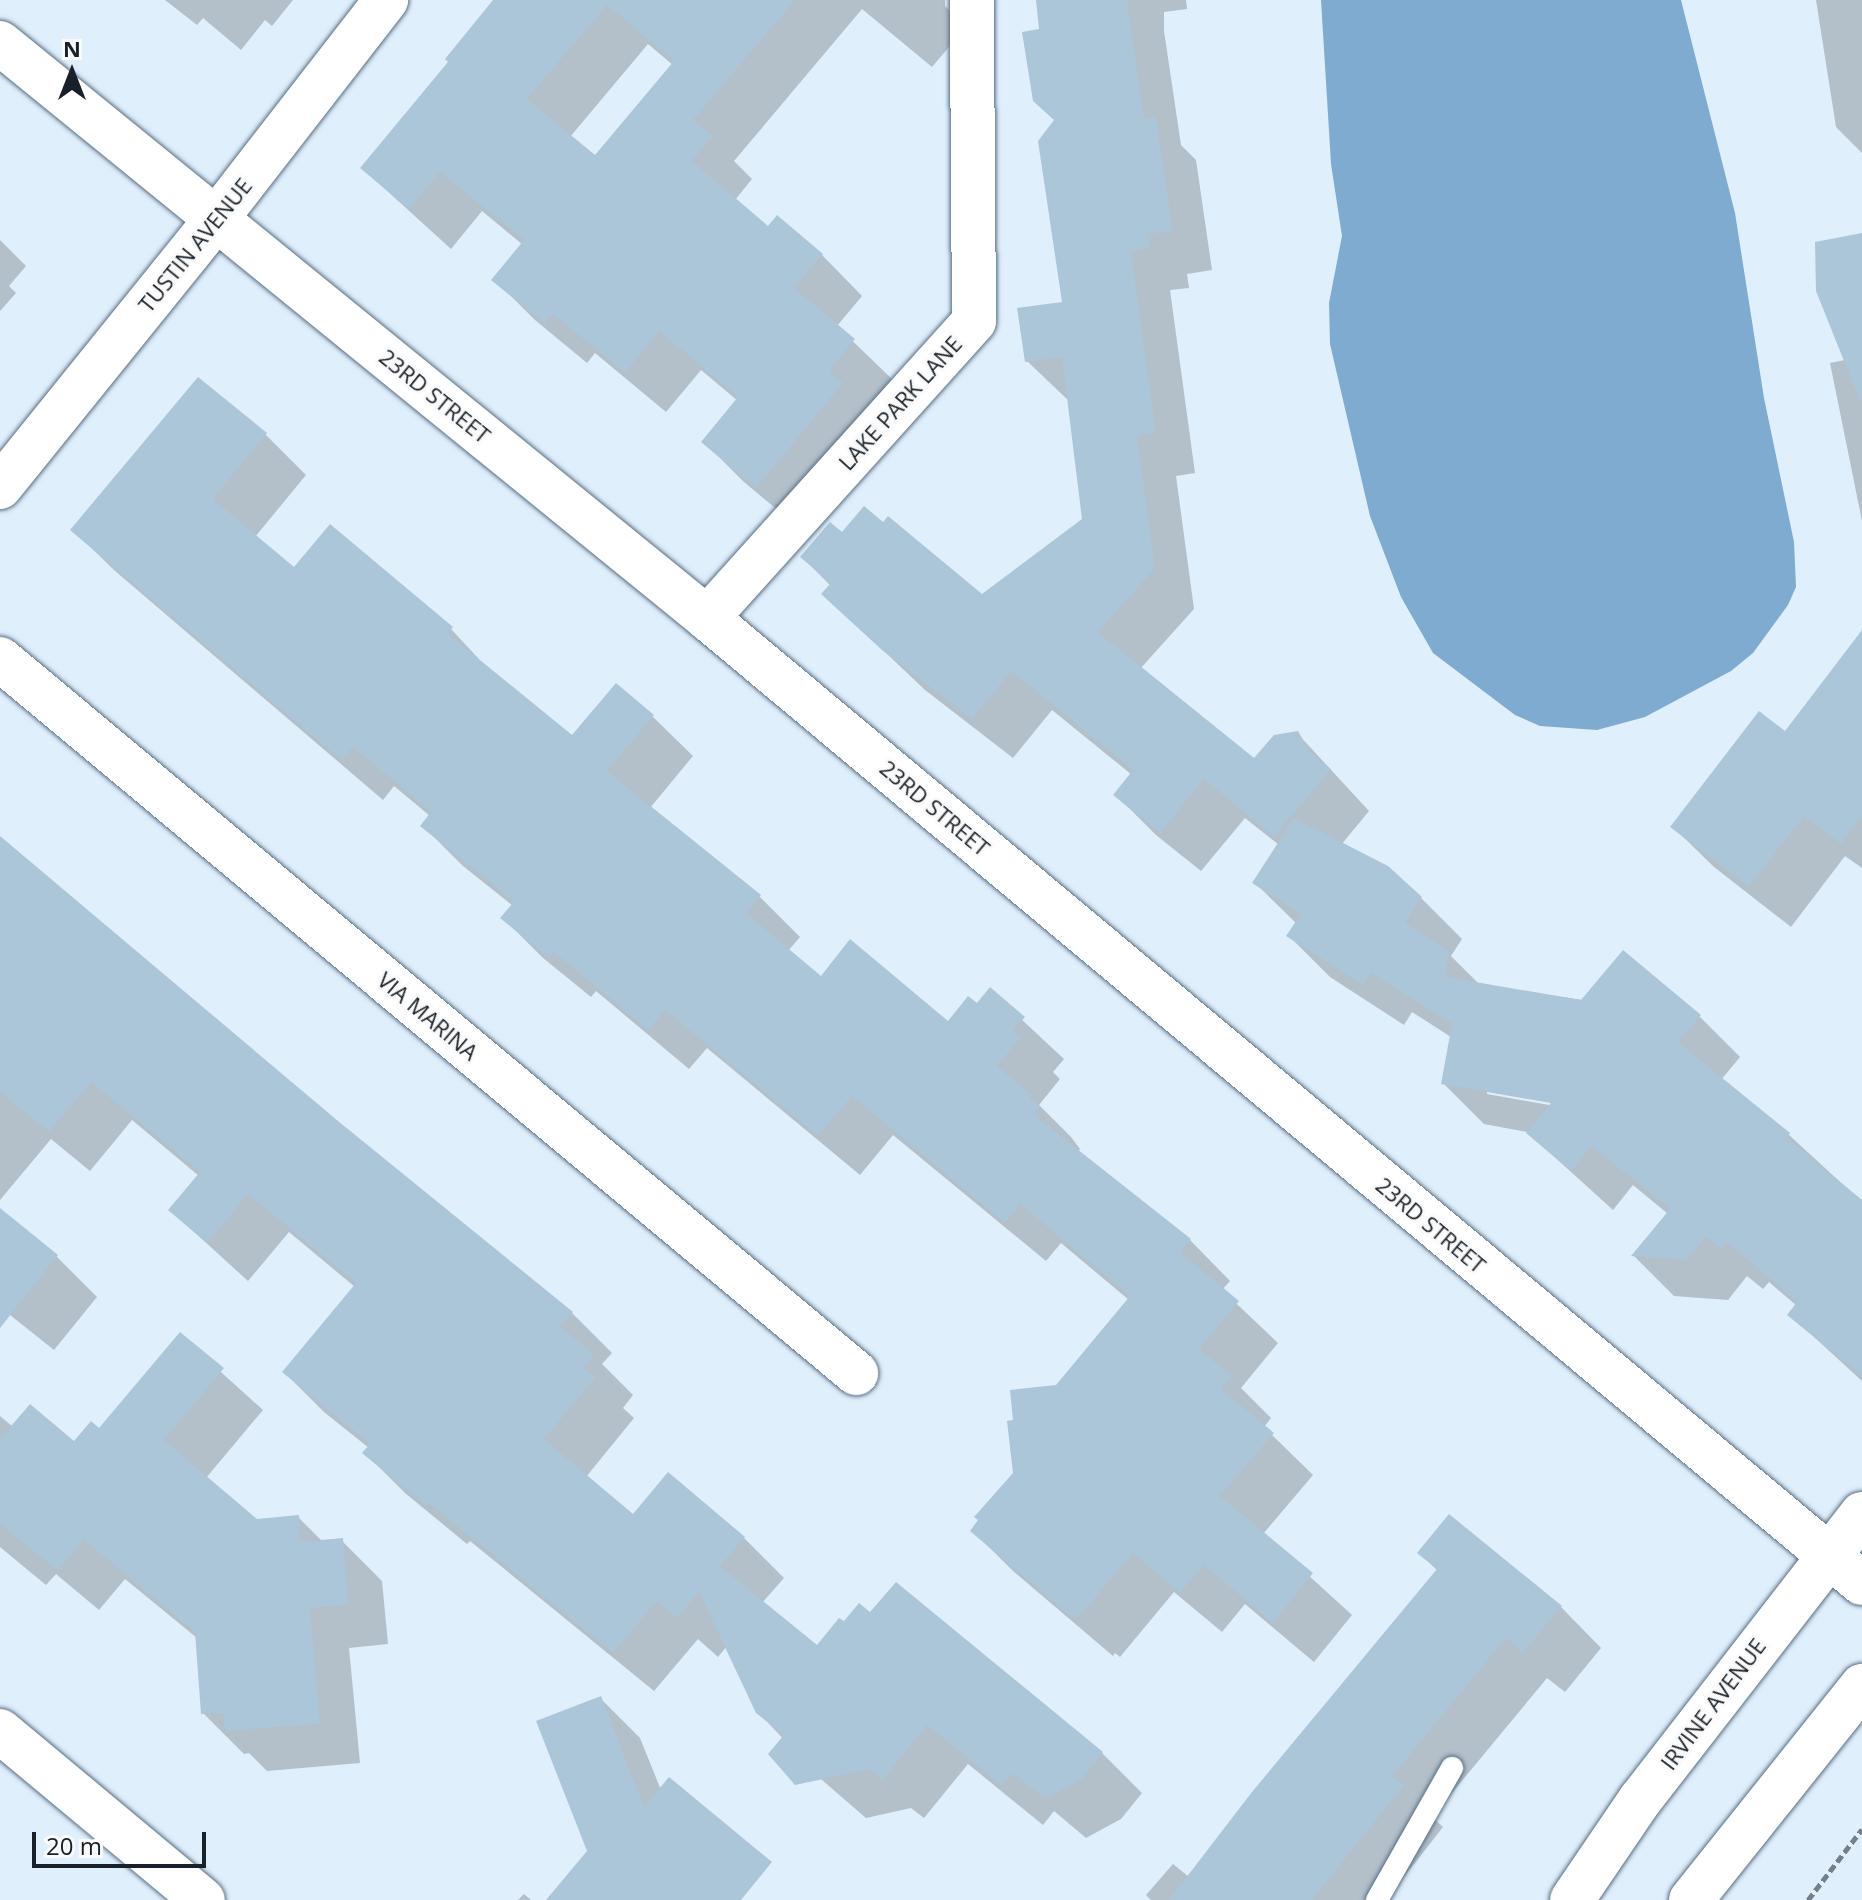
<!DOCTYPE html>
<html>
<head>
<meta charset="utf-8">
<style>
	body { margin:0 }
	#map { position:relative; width:1862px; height:1900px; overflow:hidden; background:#e0effc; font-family:"Open Sans",sans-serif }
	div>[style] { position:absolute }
	.water>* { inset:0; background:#7eabcf }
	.shadow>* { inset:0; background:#0003 }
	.building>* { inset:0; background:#abc5d9 }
	.path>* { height:5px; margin-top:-2.5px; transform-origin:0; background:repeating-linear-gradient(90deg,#747f8a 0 8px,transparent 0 12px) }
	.roads { filter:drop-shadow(0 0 2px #576e81) drop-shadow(0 0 2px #576e81) }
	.lane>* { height:22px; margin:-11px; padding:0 11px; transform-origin:11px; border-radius:11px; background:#fff }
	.street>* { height:44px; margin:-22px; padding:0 22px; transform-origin:22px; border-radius:22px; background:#fff }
	.secondary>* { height:44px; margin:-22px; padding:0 22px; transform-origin:22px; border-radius:22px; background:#fff }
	span { translate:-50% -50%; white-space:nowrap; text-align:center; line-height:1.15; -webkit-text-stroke:6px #fafafa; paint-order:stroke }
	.street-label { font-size:22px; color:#182129 }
	.north { position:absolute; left:32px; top:32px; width:80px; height:80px; -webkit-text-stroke:6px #fafafa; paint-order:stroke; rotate:0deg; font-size:22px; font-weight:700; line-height:32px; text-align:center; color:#182129 }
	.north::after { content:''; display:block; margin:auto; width:28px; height:36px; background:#182129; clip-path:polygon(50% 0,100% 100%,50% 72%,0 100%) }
	.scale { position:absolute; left:32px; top:1832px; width:174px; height:36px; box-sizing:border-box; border:4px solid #182129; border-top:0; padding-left:10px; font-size:24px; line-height:28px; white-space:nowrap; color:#182129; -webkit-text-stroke:6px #fafafa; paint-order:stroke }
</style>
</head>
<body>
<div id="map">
	<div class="water">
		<div style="clip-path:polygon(1321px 0,1681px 0,1735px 213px,1764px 398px,1794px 542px,1796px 587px,1788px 605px,1753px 653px,1731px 671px,1645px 717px,1597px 730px,1540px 726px,1515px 715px,1433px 653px,1401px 597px,1370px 516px,1330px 344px,1329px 303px,1342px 236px,1331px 164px)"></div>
	</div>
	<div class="shadow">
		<div style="clip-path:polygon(165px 0,293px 0,272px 26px,265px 20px,241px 50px,203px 18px,197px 25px)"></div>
		<div style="clip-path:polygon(evenodd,496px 0,945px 0,945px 6px,966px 27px,932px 67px,862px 9px,734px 161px,752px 179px,735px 200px,769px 228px,822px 255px,862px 296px,837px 326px,894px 381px,798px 527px,744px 482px,704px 442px,738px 401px,701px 370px,666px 412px,595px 353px,587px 363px,535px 320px,494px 279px,523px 245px,482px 211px,451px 249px,362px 168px,450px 62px,496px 0,648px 44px,673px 65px,596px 158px,570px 137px,648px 44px)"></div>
		<div style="clip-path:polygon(evenodd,1038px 0,1186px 0,1187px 9px,1164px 12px,1164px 31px,1181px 145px,1196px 160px,1212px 270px,1187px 274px,1189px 288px,1170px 290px,1195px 473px,1176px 476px,1194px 609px,1140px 669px,1254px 761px,1297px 733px,1369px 811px,1341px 845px,1421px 898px,1462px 939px,1451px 956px,1480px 985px,1700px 1017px,1740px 1057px,1721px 1080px,1789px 1135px,1862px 1202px,1862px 1381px,1790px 1315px,1797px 1306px,1769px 1282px,1763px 1289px,1747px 1276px,1728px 1300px,1674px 1296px,1634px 1256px,1668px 1214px,1633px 1185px,1613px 1210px,1527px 1132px,1484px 1124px,1444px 1084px,1451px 1037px,1412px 1012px,1404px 1025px,1330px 977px,1289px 936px,1297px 924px,1254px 882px,1279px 845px,1245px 818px,1201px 871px,1156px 835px,1116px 795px,1132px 775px,1052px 710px,1013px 758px,925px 690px,824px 594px,831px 586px,802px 557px,843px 535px,982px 596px,1085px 520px,1069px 401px,1027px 361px,1064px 304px,1056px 121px,1038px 0,1487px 1090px,1561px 1103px,1560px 1107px,1487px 1094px,1487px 1090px)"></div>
		<div style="clip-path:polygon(1816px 0,1862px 0,1862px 153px,1836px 127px)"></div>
		<div style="clip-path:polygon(1862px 235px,1862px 521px,1830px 363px,1845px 360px)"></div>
		<div style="clip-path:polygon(0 240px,26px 266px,9px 286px,16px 293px,0 311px)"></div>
		<div style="clip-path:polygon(198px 379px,266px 435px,306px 475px,255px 537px,294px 570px,451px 629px,490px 671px,573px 737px,652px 716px,693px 756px,650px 808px,760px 897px,800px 937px,788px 951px,821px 979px,948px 1024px,978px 1005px,990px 990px,1064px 1059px,1053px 1072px,1060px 1079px,1039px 1105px,1071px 1137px,1080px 1149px,1078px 1152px,1190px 1240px,1230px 1281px,1222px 1290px,1278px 1343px,1241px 1388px,1271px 1418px,1264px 1427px,1313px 1475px,1263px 1534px,1352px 1615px,1314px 1662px,1245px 1604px,1222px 1632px,1174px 1592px,1120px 1657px,1115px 1653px,1113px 1656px,1013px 1571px,973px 1531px,1015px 1473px,1057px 1387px,1129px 1300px,1061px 1243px,1046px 1261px,893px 1135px,860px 1175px,707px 1048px,689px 1069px,596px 991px,591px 997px,543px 958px,503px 918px,513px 906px,463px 866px,423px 826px,430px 816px,394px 786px,383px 800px,114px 570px,73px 530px)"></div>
		<div style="clip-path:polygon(1862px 633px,1862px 868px,1845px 856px,1791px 927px,1714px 867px,1673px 827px,1785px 733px)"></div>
		<div style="clip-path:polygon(0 840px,337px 1122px,572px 1313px,612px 1353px,602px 1364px,633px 1395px,623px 1408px,634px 1418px,586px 1477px,633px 1517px,744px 1538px,784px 1578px,762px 1603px,817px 1648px,1102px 1753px,1142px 1793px,1121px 1819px,1086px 1838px,1054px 1811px,1043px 1825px,968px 1764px,924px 1818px,911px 1808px,866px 1818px,822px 1780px,758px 1712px,727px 1646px,718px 1657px,698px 1639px,654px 1691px,470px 1541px,467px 1544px,405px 1493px,365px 1453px,369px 1448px,324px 1412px,284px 1372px,355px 1287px,289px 1232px,248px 1281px,170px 1210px,199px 1176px,132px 1120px,90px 1171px,51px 1139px,0 1200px)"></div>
		<div style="clip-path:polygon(0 1211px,57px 1257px,97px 1297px,54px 1350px,0 1307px)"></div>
		<div style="clip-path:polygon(180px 1335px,263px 1410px,206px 1478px,256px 1521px,298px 1517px,323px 1542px,342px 1541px,382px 1581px,388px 1644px,349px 1648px,360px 1763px,267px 1771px,249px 1753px,244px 1754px,203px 1713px,197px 1638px,125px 1579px,99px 1610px,56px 1574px,46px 1585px,0 1547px,0 1416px,13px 1427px,75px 1443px,100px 1431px)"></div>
		<div style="clip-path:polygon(1419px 1553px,1561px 1607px,1601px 1648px,1565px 1692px,1547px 1678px,1432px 1817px,1443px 1827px,1386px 1900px,1151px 1900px,1146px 1895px,1173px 1864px,1189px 1877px,1438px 1571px)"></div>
		<div style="clip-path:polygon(600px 1698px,640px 1738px,661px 1790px,726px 1900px,548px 1900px,589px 1851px)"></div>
		<div style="clip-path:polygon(524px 1894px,531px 1900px,518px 1900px)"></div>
	</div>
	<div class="building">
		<div style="clip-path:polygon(evenodd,493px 0,795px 0,693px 120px,713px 136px,692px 161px,768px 226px,777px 215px,823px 254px,794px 288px,855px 339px,829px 371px,843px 383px,756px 488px,701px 442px,738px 397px,659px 331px,625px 373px,553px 314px,545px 324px,491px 280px,524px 240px,440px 172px,409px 209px,360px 168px,448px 62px,445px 59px,493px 0,607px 5px,674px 61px,595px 155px,527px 99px,607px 5px)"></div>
		<div style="clip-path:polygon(1036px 0,1127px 0,1144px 119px,1156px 117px,1173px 231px,1148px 234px,1150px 248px,1131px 251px,1156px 433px,1137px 436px,1155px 568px,1098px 632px,1254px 758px,1274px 735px,1298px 731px,1310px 752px,1331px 769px,1274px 837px,1204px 779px,1160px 833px,1113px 795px,1133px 770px,1011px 671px,972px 719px,882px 650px,821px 594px,831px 583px,800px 557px,830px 522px,842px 532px,864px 506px,883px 522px,888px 516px,982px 594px,1082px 519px,1062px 357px,1025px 362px,1017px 308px,1062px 302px,1038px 141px,1054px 120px,1033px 101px,1022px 32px,1039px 29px)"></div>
		<div style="clip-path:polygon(1862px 233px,1862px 400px,1860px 401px,1816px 291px,1815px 242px)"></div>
		<div style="clip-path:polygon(198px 377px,267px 433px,213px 499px,294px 567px,330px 524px,453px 627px,448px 634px,572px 735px,616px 683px,654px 715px,607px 771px,761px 895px,746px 913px,821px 976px,850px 939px,948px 1021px,968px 996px,977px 1003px,990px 987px,1025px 1017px,1013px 1030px,1021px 1037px,997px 1066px,1032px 1095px,1029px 1098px,1041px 1107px,1034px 1115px,1191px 1239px,1180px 1252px,1239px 1301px,1199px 1349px,1232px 1376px,1221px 1389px,1274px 1433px,1220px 1496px,1313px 1573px,1273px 1623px,1204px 1565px,1180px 1593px,1133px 1553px,1078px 1618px,1074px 1614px,1071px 1617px,970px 1531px,978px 1520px,974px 1517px,1013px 1473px,1007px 1421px,1013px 1420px,1010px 1390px,1056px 1385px,1130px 1296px,1020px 1204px,1005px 1223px,852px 1096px,818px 1136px,665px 1010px,648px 1030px,554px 952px,549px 958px,500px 918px,514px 902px,420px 826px,431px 812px,353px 747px,342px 761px,70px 530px)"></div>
		<div style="clip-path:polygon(1862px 630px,1862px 816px,1841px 844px,1804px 816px,1749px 887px,1670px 827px,1759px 711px,1785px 731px)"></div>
		<div style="clip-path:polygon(1294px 818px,1388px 866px,1422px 897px,1405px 923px,1449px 951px,1446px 977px,1581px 1000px,1623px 950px,1701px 1015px,1678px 1042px,1790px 1133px,1787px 1138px,1862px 1200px,1862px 1376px,1787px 1315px,1797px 1302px,1727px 1242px,1721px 1249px,1706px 1237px,1686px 1260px,1631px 1256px,1670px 1209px,1592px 1146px,1571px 1171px,1526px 1133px,1551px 1103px,1441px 1084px,1452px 1024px,1371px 973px,1363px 985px,1286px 936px,1301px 914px,1252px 883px)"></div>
		<div style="clip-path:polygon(0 836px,338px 1121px,573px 1312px,560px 1326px,594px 1354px,584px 1368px,596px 1377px,544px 1439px,633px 1514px,668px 1472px,745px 1537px,720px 1566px,817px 1645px,839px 1618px,844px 1621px,859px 1603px,870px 1612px,896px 1582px,1103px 1752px,1081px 1780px,1045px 1799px,1013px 1773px,1002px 1786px,927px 1725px,883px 1780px,870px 1769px,795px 1785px,768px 1754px,784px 1735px,756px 1713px,699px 1592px,677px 1618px,657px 1601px,613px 1653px,429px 1503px,426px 1506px,362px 1453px,370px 1444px,282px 1372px,356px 1283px,248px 1194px,207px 1243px,168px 1210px,200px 1172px,91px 1082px,49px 1132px,0 1092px)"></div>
		<div style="clip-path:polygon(0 1208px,58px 1255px,0 1328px)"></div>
		<div style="clip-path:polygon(180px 1332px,224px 1368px,164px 1440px,257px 1519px,299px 1515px,300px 1542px,343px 1538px,348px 1605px,310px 1608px,320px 1724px,225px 1731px,223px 1713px,201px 1714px,195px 1632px,84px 1540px,58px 1571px,0 1524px,0 1439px,30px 1404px,74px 1441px,91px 1421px,99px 1428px)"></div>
		<div style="clip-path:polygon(1449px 1514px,1562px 1606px,1523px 1653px,1506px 1638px,1392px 1776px,1404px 1785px,1312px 1900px,1169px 1900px,1252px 1792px,1437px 1569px,1417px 1553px)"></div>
		<div style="clip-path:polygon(601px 1696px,644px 1807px,669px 1777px,772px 1862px,741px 1900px,546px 1900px,587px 1851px,536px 1721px)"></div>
	</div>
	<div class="path">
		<div style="left:1808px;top:1900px;width:89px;rotate:-52.7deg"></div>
	</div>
	<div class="roads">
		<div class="lane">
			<div style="left:1377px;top:1900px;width:152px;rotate:-60.4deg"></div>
		</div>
		<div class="street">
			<div style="left:0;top:43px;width:911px;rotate:39.12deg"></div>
			<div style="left:707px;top:618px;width:1505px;rotate:39.88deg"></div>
			<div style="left:217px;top:218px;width:276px;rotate:-52.2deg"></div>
			<div style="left:707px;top:618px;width:399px;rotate:-48deg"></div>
			<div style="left:974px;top:321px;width:321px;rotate:-90.4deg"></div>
			<div style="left:0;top:659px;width:1115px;rotate:39.83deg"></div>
			<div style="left:0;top:1731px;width:264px;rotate:39.8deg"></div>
		</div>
		<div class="secondary">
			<div style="left:0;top:487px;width:346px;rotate:-51.1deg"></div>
			<div style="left:1572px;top:1900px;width:121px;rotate:-55.8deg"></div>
			<div style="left:1640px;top:1800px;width:362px;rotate:-52.2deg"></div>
			<div style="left:1691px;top:1900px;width:274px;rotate:-51.4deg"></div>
		</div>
	</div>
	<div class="street-label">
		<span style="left:195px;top:245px;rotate:-51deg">TUSTIN AVENUE</span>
		<span style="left:435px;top:396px;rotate:39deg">23RD STREET</span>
		<span style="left:900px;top:403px;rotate:-48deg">LAKE PARK LANE</span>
		<span style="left:935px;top:808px;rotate:40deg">23RD STREET</span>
		<span style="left:428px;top:1016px;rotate:40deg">VIA MARINA</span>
		<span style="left:1431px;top:1225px;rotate:40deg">23RD STREET</span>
		<span style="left:1713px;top:1704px;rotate:-53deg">IRVINE AVENUE</span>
	</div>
	<div class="north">N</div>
	<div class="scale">20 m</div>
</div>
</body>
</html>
